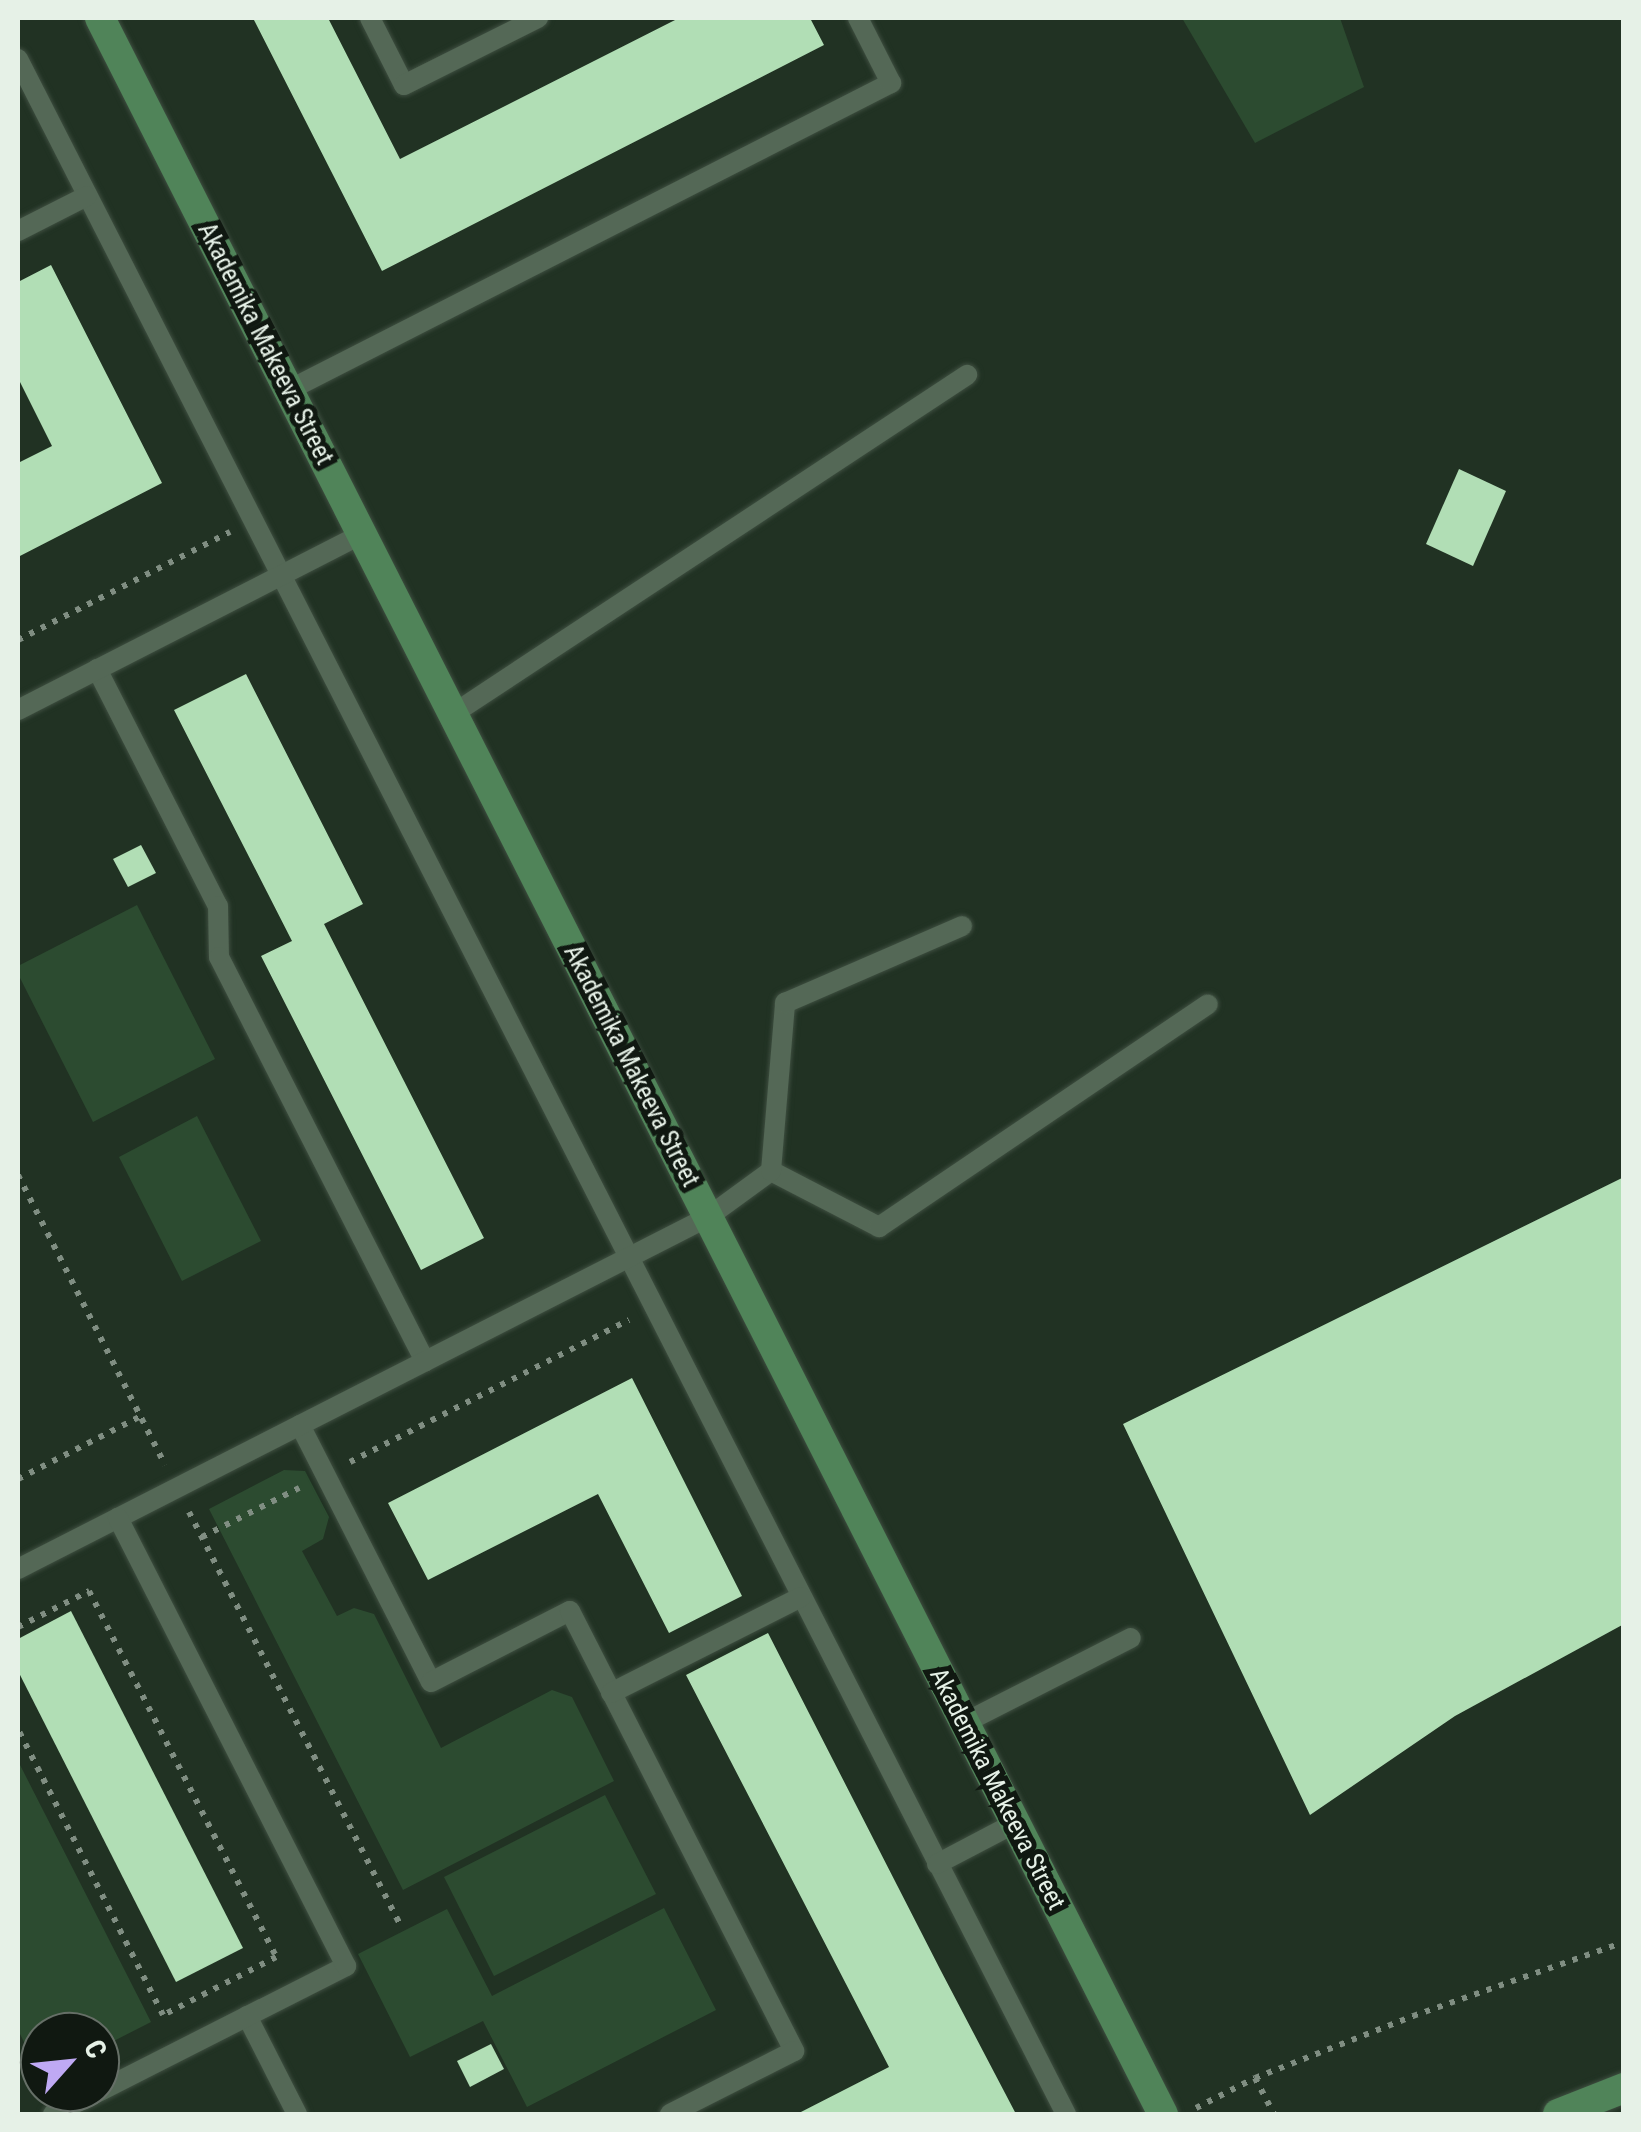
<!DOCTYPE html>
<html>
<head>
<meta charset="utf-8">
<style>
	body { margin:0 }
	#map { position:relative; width:1641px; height:2132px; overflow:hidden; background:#213223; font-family:"Roboto Condensed",sans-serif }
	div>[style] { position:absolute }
	.green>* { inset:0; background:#2c4b30 }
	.building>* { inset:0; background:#b1deb5 }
	.path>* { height:6px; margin-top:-3px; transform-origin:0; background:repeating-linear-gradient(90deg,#808e82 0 5px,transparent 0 13px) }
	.roads { filter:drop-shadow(0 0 2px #3e4e40) drop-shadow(0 0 2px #3e4e40) }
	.lane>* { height:20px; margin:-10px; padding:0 10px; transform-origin:10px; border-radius:10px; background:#546856 }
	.secondary>* { height:30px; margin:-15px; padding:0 15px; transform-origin:15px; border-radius:15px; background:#508459 }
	span { translate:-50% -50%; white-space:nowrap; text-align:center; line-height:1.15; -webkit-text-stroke:10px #101811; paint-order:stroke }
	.street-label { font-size:25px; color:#e6f1e7 }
	.frame { position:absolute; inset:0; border:20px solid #e6f1e7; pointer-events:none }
	.north { position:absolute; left:20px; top:2012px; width:100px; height:100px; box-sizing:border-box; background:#101811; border:2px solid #666f67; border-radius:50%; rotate:63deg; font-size:28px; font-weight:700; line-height:40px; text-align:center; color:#e6f1e7 }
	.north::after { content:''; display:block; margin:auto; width:35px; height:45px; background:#bfa9f4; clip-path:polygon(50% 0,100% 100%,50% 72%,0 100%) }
</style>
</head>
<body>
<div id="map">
	<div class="green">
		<div style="clip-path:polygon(1182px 18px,1340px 18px,1364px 87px,1255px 143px)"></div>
		<div style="clip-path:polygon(137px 905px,215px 1059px,93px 1122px,18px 974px,18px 966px)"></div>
		<div style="clip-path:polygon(197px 1116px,261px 1241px,182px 1281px,119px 1157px)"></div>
		<div style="clip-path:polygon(284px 1470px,305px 1471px,329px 1517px,323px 1539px,302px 1551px,337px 1616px,354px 1608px,374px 1614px,441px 1748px,552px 1690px,572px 1697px,614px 1781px,403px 1890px,209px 1509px)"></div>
		<div style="clip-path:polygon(18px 1761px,151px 2022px,100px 2048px,100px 2032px,40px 2032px,40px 2074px,18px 2030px)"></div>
		<div style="clip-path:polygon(605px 1795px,656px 1894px,494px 1976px,444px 1877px)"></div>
		<div style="clip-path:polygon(664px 1908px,716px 2010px,527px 2107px,483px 2021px,410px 2057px,358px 1954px,447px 1909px,492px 1996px)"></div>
	</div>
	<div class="building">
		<div style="clip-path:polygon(253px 18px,328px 18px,400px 159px,679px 18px,810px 18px,824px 45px,382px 271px)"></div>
		<div style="clip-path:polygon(51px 265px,162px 483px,18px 557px,18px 463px,52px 446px,18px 378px,18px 282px)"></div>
		<div style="clip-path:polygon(1459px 469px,1506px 491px,1473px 566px,1426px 544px)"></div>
		<div style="clip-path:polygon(246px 674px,363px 904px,324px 924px,484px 1238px,421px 1270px,261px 956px,292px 941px,174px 710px)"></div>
		<div style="clip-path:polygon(141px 845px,156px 873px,128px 887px,113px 859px)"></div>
		<div style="clip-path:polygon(1624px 1177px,1624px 1624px,1455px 1716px,1310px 1815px,1123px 1424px)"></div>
		<div style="clip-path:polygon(632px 1378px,742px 1596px,669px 1633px,598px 1494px,428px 1580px,388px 1503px)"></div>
		<div style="clip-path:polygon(71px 1611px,243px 1948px,176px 1982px,18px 1671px,18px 1639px)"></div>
		<div style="clip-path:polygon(768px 1633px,941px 1971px,1016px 2114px,797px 2114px,889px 2067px,686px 1675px)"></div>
		<div style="clip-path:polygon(491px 2044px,504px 2069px,470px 2087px,457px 2061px)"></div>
	</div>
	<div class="path">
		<div style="left:18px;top:640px;width:238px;rotate:-27deg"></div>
		<div style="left:18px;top:1175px;width:325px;rotate:63.1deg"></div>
		<div style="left:350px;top:1462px;width:313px;rotate:-27deg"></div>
		<div style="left:18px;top:1479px;width:138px;rotate:-27.1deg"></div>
		<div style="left:189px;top:1512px;width:464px;rotate:62.9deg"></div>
		<div style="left:202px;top:1537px;width:109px;rotate:-26.8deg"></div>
		<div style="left:18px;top:1627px;width:80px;rotate:-26.9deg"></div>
		<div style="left:89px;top:1591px;width:411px;rotate:62.9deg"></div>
		<div style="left:276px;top:1957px;width:127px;rotate:152.8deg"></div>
		<div style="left:163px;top:2015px;width:321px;rotate:-116.9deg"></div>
		<div style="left:1255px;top:2078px;width:41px;rotate:62.2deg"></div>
		<div style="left:1196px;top:2108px;width:66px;rotate:-27deg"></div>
		<div style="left:1255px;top:2078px;width:170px;rotate:-21.4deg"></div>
		<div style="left:1413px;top:2016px;width:224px;rotate:-19.3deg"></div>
	</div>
	<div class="roads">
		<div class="lane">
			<div style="left:370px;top:18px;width:75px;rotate:63.1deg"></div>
			<div style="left:404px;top:85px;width:150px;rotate:-26.6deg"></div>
			<div style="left:18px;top:59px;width:2307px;rotate:62.98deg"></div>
			<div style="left:18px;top:231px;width:77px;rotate:-26.9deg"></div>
			<div style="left:289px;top:390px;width:676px;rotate:-27.02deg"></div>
			<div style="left:891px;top:83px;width:73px;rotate:-116.9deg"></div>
			<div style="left:97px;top:669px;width:266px;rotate:63deg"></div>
			<div style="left:218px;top:906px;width:51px;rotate:88.9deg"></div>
			<div style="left:219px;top:957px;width:454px;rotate:63deg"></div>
			<div style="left:18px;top:710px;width:386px;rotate:-27.1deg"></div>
			<div style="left:453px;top:714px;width:616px;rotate:-33.41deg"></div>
			<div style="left:771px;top:1171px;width:122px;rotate:27.4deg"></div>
			<div style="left:879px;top:1227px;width:397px;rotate:-34.1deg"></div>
			<div style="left:300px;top:1425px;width:288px;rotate:63deg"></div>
			<div style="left:431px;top:1682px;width:156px;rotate:-27.1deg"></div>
			<div style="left:570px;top:1611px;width:494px;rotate:63deg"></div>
			<div style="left:794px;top:2051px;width:139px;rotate:153.1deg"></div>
			<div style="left:18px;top:1569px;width:775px;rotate:-27.03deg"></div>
			<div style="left:708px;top:1217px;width:78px;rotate:-36.1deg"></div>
			<div style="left:771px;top:1171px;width:169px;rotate:-85.2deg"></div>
			<div style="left:785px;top:1003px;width:193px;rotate:-23.5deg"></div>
			<div style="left:611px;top:1693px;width:213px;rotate:-26.8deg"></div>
			<div style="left:964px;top:1723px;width:187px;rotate:-27deg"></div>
			<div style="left:937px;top:1864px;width:88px;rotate:-27.7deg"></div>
			<div style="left:247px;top:2016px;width:110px;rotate:63deg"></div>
			<div style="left:100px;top:2091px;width:276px;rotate:-26.9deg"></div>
			<div style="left:346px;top:1966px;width:503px;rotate:-116.97deg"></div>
			<div style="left:53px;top:2114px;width:50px;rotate:-26.1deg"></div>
		</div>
		<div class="secondary">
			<div style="left:100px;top:18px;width:2350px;rotate:63.11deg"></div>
			<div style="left:1558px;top:2114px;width:71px;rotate:-21.5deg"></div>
		</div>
	</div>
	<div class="street-label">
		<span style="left:265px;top:344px;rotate:63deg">Akademika Makeeva Street</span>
		<span style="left:631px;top:1066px;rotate:63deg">Akademika Makeeva Street</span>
		<span style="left:997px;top:1789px;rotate:63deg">Akademika Makeeva Street</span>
	</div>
	<div class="frame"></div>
	<div class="north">С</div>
</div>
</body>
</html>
